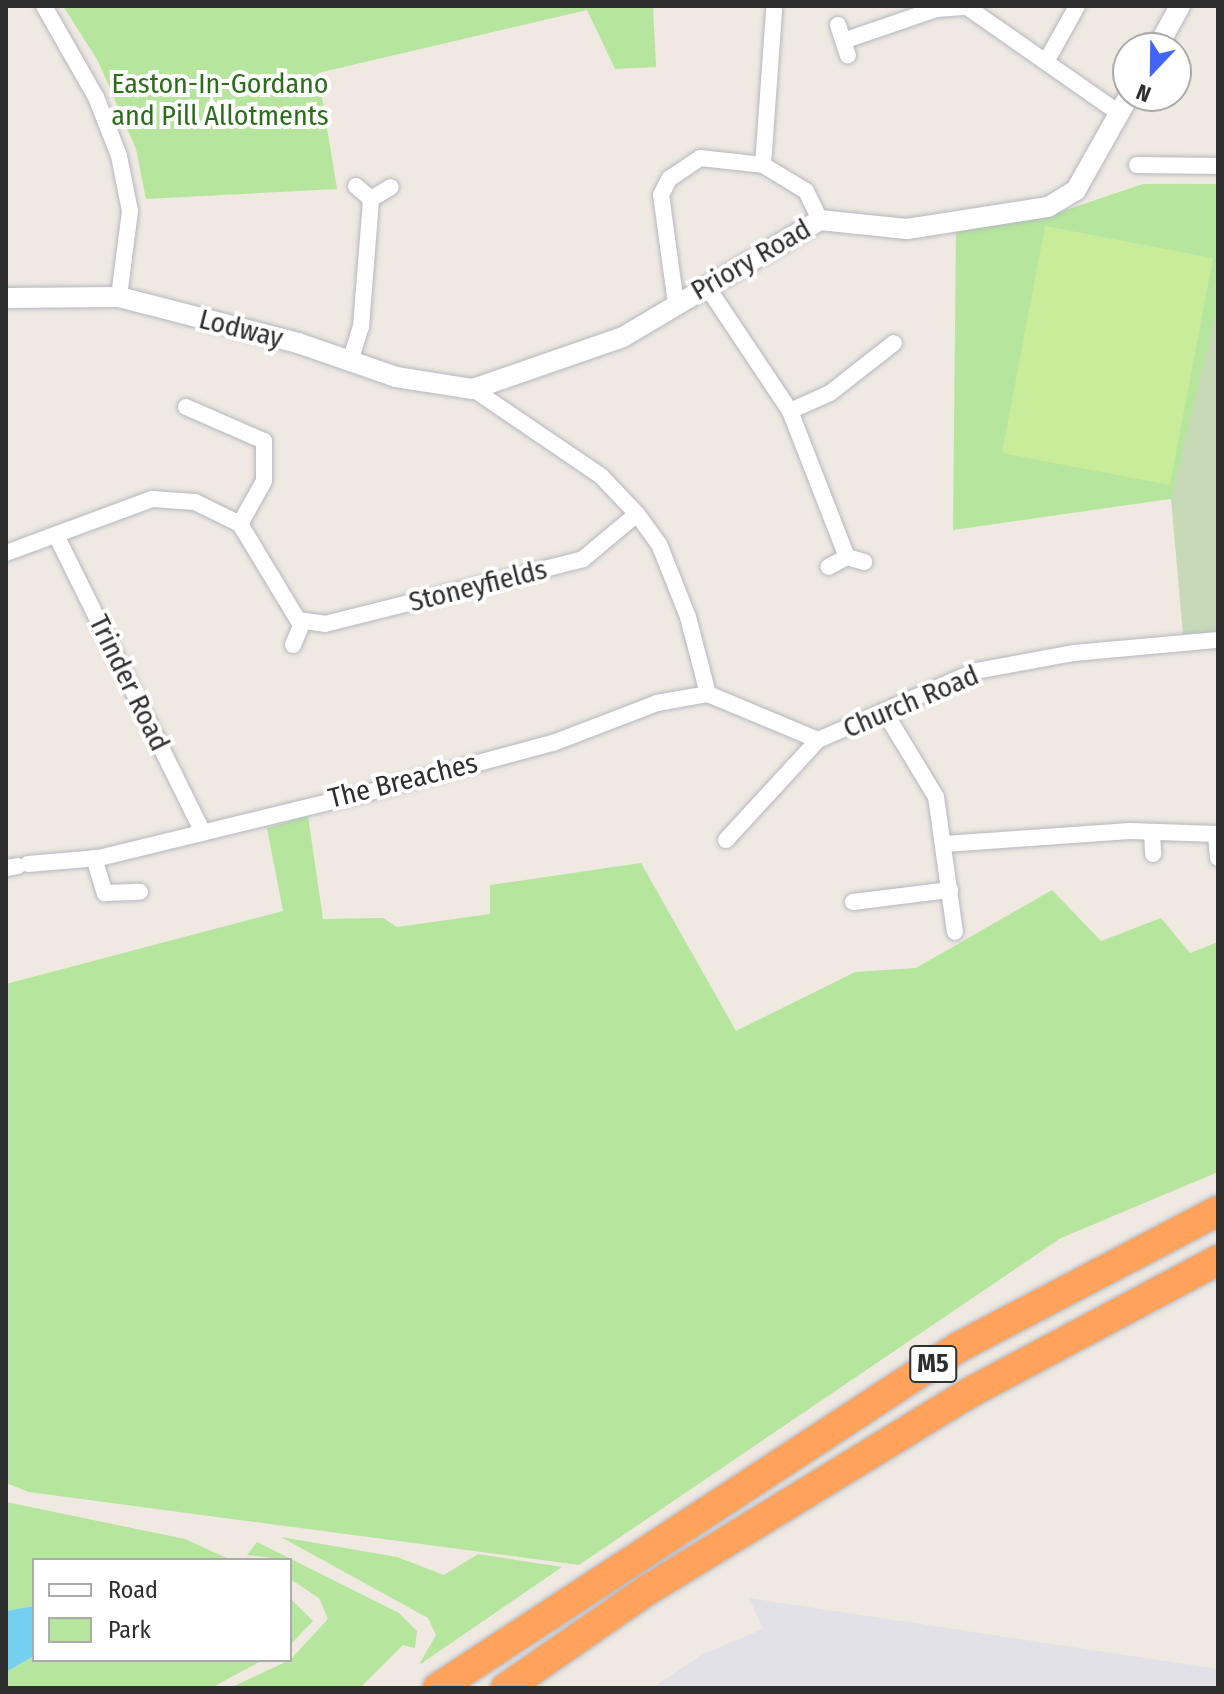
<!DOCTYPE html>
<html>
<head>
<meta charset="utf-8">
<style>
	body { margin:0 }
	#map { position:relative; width:1224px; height:1694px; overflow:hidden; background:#efe9e1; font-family:"Fira Sans Condensed",sans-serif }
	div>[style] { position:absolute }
	.industrial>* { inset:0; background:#e3e1e8 }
	.green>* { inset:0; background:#b6e59e }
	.cemetery>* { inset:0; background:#c8d9b8 }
	.pitch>* { inset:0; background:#c9ec9a }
	.water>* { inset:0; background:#75cff0 }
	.roads { filter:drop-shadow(0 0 2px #b4b7c1) drop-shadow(0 0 2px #b4b7c1) }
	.minor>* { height:16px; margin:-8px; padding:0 8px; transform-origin:8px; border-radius:8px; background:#fff }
	.tertiary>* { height:20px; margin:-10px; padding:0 10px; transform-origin:10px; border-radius:10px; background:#fff }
	.motorway>* { height:30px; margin:-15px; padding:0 15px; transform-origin:15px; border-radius:15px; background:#ffa35c }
	span { translate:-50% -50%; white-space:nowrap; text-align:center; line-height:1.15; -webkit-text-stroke:8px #fff; paint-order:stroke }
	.shield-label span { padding:2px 6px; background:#fff; border:2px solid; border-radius:6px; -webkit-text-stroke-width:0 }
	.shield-label { font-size:26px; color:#2e2e2e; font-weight:700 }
	.park-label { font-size:28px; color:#2c6e1b }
	.street-label { font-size:28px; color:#2e2e2e }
	.frame { position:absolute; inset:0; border:8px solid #2e2e2e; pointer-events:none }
	.legend { position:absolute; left:32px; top:1558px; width:260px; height:104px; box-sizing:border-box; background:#fff; border:2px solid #ababab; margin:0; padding:10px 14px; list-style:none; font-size:24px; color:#2e2e2e }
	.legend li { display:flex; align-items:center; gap:16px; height:40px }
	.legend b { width:40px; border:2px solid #ababab }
	.north { position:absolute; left:1112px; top:32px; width:80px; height:80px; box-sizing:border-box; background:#fff; border:2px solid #ababab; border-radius:50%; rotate:202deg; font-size:22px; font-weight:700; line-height:32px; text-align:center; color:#2e2e2e }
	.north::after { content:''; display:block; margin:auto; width:28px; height:36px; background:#4264fb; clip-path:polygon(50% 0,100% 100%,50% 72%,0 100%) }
</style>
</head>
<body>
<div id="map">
	<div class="industrial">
		<div style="clip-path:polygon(749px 1598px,1218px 1669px,1218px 1688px,652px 1688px,703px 1654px,763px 1629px)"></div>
	</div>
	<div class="green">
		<div style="clip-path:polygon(63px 6px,653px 6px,656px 67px,615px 69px,587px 10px,318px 73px,337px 189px,146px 199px,136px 149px,98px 61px)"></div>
		<div style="clip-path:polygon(1143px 184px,1218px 184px,1218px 305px,1177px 498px,953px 530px,956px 229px,1054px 214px)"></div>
		<div style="clip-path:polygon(308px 816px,323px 919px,383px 918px,397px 927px,490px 914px,490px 885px,641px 863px,736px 1031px,855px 972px,916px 968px,1052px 890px,1101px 941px,1161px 918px,1190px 953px,1218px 942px,1218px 1172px,1061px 1238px,579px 1565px,29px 1492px,6px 1483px,6px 984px,283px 911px,267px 828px)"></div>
		<div style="clip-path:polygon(6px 1502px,185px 1539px,231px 1560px,34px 1560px,34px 1606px,6px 1611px)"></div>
		<div style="clip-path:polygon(281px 1537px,397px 1557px,444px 1575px,478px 1554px,562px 1567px,419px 1665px,436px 1635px,428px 1618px)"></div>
		<div style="clip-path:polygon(257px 1542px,399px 1613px,417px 1631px,415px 1648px,403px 1645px,360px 1688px,230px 1688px,290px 1660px,328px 1619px,319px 1598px,290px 1579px,290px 1560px,247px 1555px)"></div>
		<div style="clip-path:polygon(290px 1598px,313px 1621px,290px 1645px)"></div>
		<div style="clip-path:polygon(34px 1656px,34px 1660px,263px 1660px,211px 1688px,6px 1688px,6px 1672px)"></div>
	</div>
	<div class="cemetery">
		<div style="clip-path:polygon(1218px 305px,1218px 632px,1183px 634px,1171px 499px)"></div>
	</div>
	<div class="pitch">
		<div style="clip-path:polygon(1045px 226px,1213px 258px,1170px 485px,1002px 453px)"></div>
	</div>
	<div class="water">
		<div style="clip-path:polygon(34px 1606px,34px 1656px,6px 1672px,6px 1611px)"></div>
	</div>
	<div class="roads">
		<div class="minor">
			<div style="left:44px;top:6px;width:105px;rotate:60.3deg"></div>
			<div style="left:96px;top:97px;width:63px;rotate:68.7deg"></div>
			<div style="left:119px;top:156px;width:56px;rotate:78.7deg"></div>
			<div style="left:130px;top:211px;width:87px;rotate:97.3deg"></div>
			<div style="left:838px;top:25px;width:32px;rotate:72deg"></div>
			<div style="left:846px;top:40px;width:95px;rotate:-19deg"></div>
			<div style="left:936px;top:9px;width:31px;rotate:-4deg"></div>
			<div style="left:967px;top:7px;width:185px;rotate:34.9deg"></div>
			<div style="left:1047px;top:60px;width:62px;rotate:-60.9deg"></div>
			<div style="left:763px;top:165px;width:155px;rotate:-85.9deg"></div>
			<div style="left:1137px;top:165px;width:81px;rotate:0.7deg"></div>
			<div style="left:356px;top:186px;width:20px;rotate:41deg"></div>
			<div style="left:706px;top:285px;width:151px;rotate:56.3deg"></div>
			<div style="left:790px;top:411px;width:157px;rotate:68.7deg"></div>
			<div style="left:847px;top:557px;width:21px;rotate:152deg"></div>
			<div style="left:676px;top:304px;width:110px;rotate:-97.8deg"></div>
			<div style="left:661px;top:195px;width:18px;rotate:-63deg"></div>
			<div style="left:669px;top:179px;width:37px;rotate:-34deg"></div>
			<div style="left:700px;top:158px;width:63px;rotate:6.3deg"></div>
			<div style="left:763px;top:165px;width:50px;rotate:31.2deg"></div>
			<div style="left:806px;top:191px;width:32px;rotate:64deg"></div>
			<div style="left:350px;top:362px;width:37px;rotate:-73deg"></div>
			<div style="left:361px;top:327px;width:128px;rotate:-85.5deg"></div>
			<div style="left:371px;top:199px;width:23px;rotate:-31deg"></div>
			<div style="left:473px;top:389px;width:155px;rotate:34.2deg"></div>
			<div style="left:601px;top:476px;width:52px;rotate:46.5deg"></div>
			<div style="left:637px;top:514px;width:37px;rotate:54deg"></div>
			<div style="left:659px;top:544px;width:79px;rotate:68.3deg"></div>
			<div style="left:688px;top:617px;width:80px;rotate:75.4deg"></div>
			<div style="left:186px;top:407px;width:85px;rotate:23.6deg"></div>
			<div style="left:264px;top:441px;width:40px;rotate:90deg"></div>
			<div style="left:264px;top:481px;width:49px;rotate:119.2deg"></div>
			<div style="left:790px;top:411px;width:44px;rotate:-24.2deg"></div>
			<div style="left:830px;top:393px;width:81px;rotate:-38deg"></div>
			<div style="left:56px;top:535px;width:329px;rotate:63.7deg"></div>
			<div style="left:6px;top:553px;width:156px;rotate:-20.3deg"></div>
			<div style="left:152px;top:499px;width:43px;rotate:4deg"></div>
			<div style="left:195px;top:502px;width:50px;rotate:26.1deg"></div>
			<div style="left:240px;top:524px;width:112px;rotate:58.9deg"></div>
			<div style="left:298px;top:620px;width:27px;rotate:8deg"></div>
			<div style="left:325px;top:624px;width:266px;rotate:-14.1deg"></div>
			<div style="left:583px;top:559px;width:70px;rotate:-39.8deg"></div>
			<div style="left:847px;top:557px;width:18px;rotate:16deg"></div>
			<div style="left:293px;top:645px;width:25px;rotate:-67deg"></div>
			<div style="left:708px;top:694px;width:119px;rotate:22.7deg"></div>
			<div style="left:818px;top:740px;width:172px;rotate:-23.6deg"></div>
			<div style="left:976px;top:671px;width:100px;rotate:-10.4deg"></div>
			<div style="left:1074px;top:653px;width:145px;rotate:-5.2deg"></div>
			<div style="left:884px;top:711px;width:100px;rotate:58.8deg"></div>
			<div style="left:936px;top:797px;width:136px;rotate:82deg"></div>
			<div style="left:1152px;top:832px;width:22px;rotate:87deg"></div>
			<div style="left:1216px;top:835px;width:23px;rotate:85deg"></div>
			<div style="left:726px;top:840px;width:136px;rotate:-47.4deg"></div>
			<div style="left:945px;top:844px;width:185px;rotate:-4deg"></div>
			<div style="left:1130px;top:831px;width:88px;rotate:2deg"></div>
			<div style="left:94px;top:858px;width:37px;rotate:73deg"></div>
			<div style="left:105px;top:893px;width:35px;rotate:-2deg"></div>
			<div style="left:28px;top:864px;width:71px;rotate:-4.8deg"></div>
			<div style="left:99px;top:858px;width:291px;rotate:-13.7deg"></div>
			<div style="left:382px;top:789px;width:177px;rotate:-15.1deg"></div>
			<div style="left:553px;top:743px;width:111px;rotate:-21deg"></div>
			<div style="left:657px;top:703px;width:52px;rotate:-10deg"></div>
			<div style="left:6px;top:868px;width:12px;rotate:-9deg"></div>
			<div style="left:853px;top:902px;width:98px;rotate:-7.1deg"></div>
		</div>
		<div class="tertiary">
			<div style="left:1157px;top:48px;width:48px;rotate:-61.3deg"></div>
			<div style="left:6px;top:298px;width:113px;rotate:-0.5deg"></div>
			<div style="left:119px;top:297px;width:185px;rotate:14.4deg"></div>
			<div style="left:298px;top:343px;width:104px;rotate:19.1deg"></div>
			<div style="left:396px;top:377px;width:78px;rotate:8.9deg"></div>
			<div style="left:473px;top:389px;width:159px;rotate:-19.1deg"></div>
			<div style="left:623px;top:337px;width:229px;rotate:-30.7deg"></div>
			<div style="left:820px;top:220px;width:87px;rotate:5.9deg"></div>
			<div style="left:907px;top:229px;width:143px;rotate:-8.9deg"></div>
			<div style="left:1048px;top:207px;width:33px;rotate:-31deg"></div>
			<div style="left:1076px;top:190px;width:108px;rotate:-60.6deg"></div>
		</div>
		<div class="motorway">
			<div style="left:438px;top:1688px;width:623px;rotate:-33.21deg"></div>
			<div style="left:959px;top:1347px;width:293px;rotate:-27.7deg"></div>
			<div style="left:506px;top:1688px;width:170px;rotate:-34.7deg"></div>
			<div style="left:646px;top:1591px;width:381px;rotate:-31.5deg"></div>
			<div style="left:971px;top:1392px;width:280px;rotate:-28.1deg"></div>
		</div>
	</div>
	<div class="shield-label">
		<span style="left:933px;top:1364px">M5</span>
	</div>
	<div class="park-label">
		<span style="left:220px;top:100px">Easton-In-Gordano<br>and Pill Allotments</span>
	</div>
	<div class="street-label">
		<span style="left:751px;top:260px;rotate:-30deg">Priory Road</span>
		<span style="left:241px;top:329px;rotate:14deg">Lodway</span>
		<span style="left:478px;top:586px;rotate:-14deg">Stoneyfields</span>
		<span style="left:129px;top:683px;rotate:64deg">Trinder Road</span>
		<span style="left:911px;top:702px;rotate:-23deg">Church Road</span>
		<span style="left:403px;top:781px;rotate:-14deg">The Breaches</span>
	</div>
	<div class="frame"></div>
	<ul class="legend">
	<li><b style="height:10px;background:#fff"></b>Road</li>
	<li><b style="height:22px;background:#b6e59e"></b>Park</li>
	</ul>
	<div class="north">N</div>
</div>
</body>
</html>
